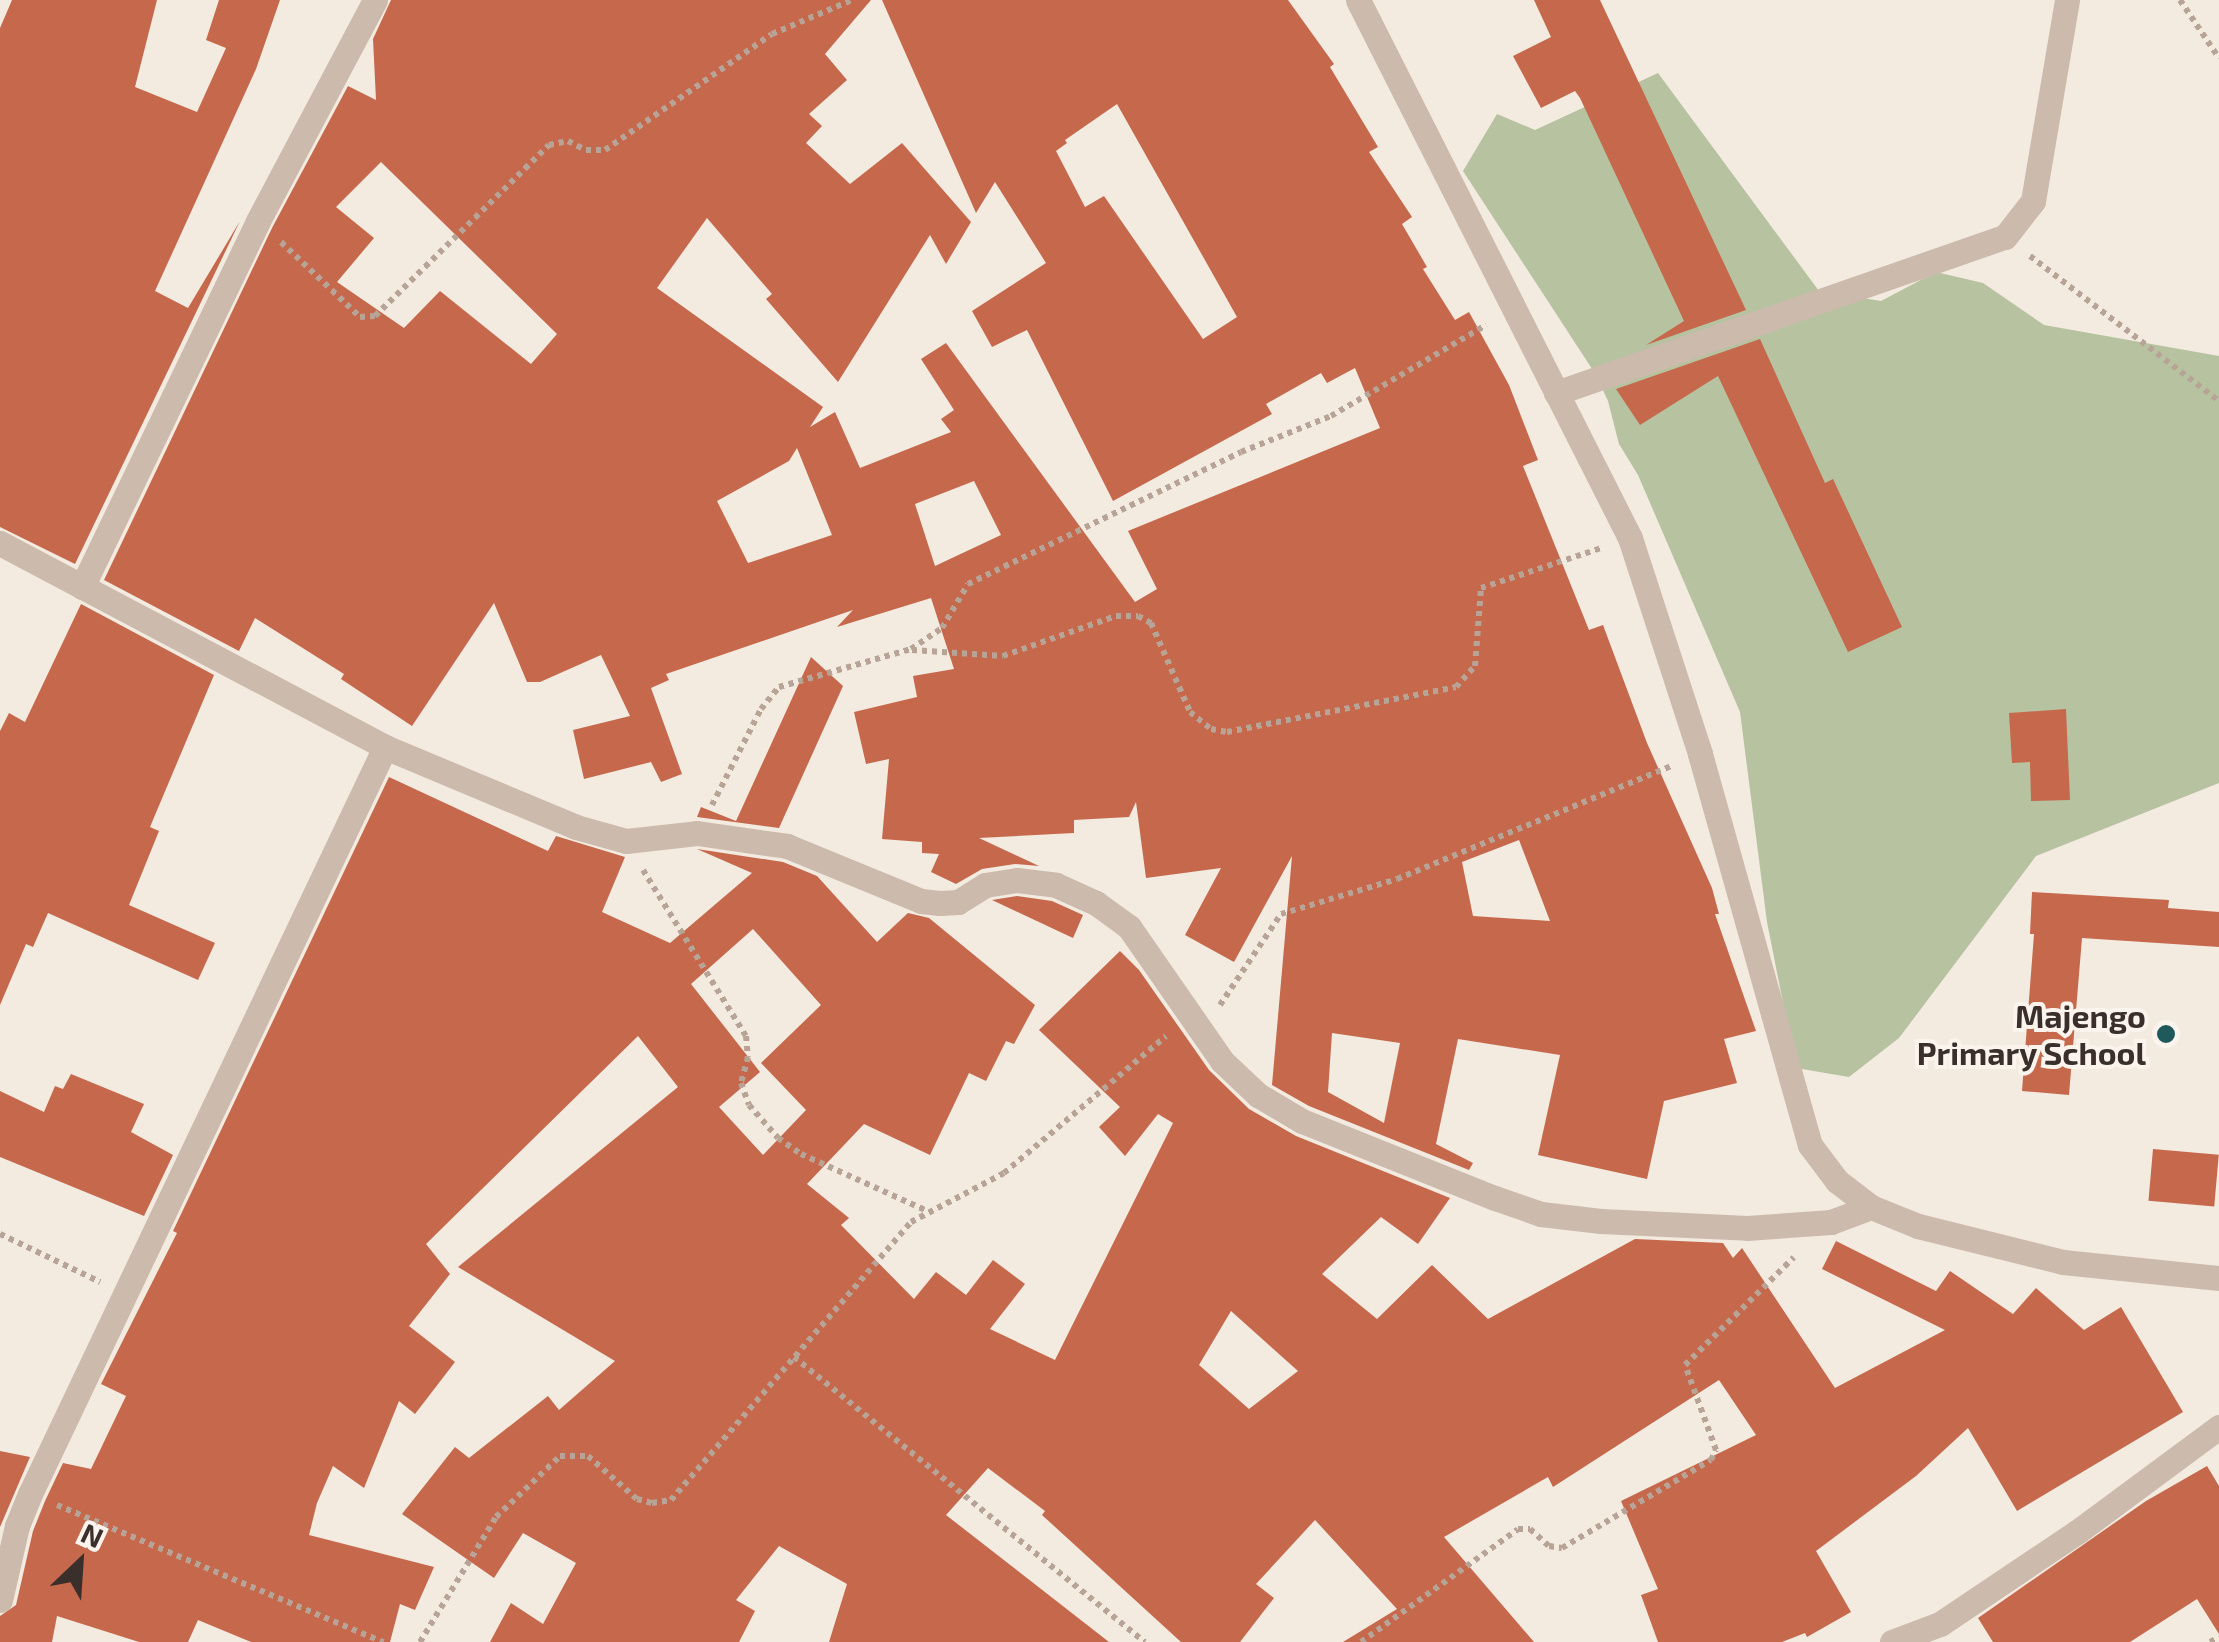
<!DOCTYPE html>
<style>
body{margin:0}
#map{position:relative;width:2219px;height:1642px;overflow:hidden;background:#f3eae0;font-family:"Exo 2",sans-serif}
div>[style]{position:absolute}
[style*='--x']{left:calc(var(--x)*1px);top:calc(var(--y)*1px);width:calc(var(--w)*1px);rotate:calc(var(--a)*1deg)}
.green>*{inset:0;background:#b7c3a0}
.building>*{inset:0;background:#c6684c;transform-origin:0 0}
.path>*{height:6px;margin-top:-3px;transform-origin:0;background:repeating-linear-gradient(90deg,#b8a496 0 5px,transparent 0 10px)}
.minor>*{height:25px;margin:-12.5px;padding:0 12.5px;transform-origin:12.5px;border-radius:12.5px;background:#ccbaac}
.dots>*{width:28px;height:28px;translate:-50% -50%;box-sizing:border-box;border:5px solid #fbf4ed;border-radius:50%}
span{translate:-50% -50%;white-space:nowrap;text-align:center;line-height:1.15;-webkit-text-stroke:8px #fbf4ed;paint-order:stroke}
.poi-label{font-size:32px;color:#3a2f2b;font-weight:700}
.right{translate:-100% -50%;text-align:right}
.north{position:absolute;left:30px;top:1512px;width:100px;height:100px;-webkit-text-stroke:8px #fbf4ed;paint-order:stroke;rotate:25deg;font-size:28px;font-weight:700;line-height:40px;text-align:center;color:#3a2f2b}
.north::after{content:'';display:block;margin:auto;width:35px;height:45px;background:#3a2f2b;clip-path:polygon(50% 0,100% 100%,50% 72%,0 100%)}
</style>
<div id="map">
<div class="green">
<div style="clip-path:polygon(1658px 73px,1819px 291px,1881px 301px,1936px 272px,1983px 283px,2044px 325px,2219px 356px,2219px 783px,2036px 856px,1899px 1038px,1849px 1077px,1796px 1068px,1767px 922px,1740px 712px,1638px 475px,1619px 444px,1608px 401px,1596px 375px,1463px 171px,1497px 114px,1535px 130px)"></div>
</div>
<div class="building">
<div style="clip-path:polygon(12px 0,157px 0,135px 87px,197px 112px,226px 48px,206px 40px,219px 0,280px 0,256px 69px,155px 291px,188px 308px,240px 221px,75px 564px,0 527px,0 28px)"></div>
<div style="clip-path:polygon(evenodd,391px 0,871px 0,825px 54px,847px 80px,809px 114px,822px 126px,806px 143px,850px 184px,902px 143px,971px 222px,946px 264px,930px 235px,838px 382px,766px 299px,772px 294px,707px 218px,657px 288px,823px 407px,810px 427px,835px 412px,860px 468px,951px 432px,941px 419px,954px 410px,921px 359px,946px 343px,1135px 602px,1157px 589px,1128px 531px,1380px 428px,1355px 368px,1327px 383px,1321px 373px,1266px 404px,1272px 414px,1113px 501px,1027px 330px,992px 347px,972px 311px,1046px 263px,995px 182px,976px 213px,882px 0,1288px 0,1334px 64px,1330px 67px,1378px 147px,1369px 152px,1412px 217px,1402px 224px,1427px 267px,1423px 269px,1455px 320px,1469px 312px,1509px 385px,1538px 460px,1523px 466px,1589px 630px,1603px 625px,1647px 743px,1712px 888px,1719px 914px,1715px 914px,1756px 1031px,1724px 1039px,1737px 1083px,1664px 1101px,1647px 1179px,1538px 1155px,1560px 1055px,1458px 1039px,1436px 1144px,1473px 1163px,1469px 1170px,1309px 1106px,1272px 1085px,1292px 856px,1234px 962px,1185px 935px,1221px 868px,1146px 878px,1136px 802px,1129px 817px,1074px 820px,1074px 833px,979px 838px,1039px 866px,1015px 864px,982px 869px,956px 884px,931px 872px,939px 854px,922px 853px,922px 842px,882px 839px,889px 759px,866px 764px,854px 712px,917px 697px,913px 676px,954px 669px,931px 598px,837px 627px,853px 610px,666px 674px,669px 680px,651px 688px,682px 774px,661px 782px,651px 762px,584px 779px,573px 730px,630px 716px,601px 655px,540px 682px,527px 682px,494px 603px,412px 726px,341px 679px,344px 674px,255px 618px,239px 651px,104px 580px,272px 228px,348px 86px,376px 100px,373px 39px,391px 0,1117px 104px,1237px 317px,1203px 339px,1104px 196px,1085px 207px,1056px 151px,1067px 143px,1065px 140px,1117px 104px,391px 0,381px 162px,557px 334px,531px 364px,440px 291px,404px 328px,337px 282px,374px 238px,336px 207px,381px 162px,391px 0,797px 448px,832px 535px,748px 563px,717px 501px,789px 461px,797px 448px,391px 0,974px 481px,1001px 535px,935px 566px,915px 504px,974px 481px,391px 0,1519px 840px,1550px 921px,1473px 916px,1462px 862px,1519px 840px,391px 0,1332px 1033px,1400px 1043px,1384px 1123px,1328px 1092px,1332px 1033px)"></div>
<div style="clip-path:polygon(1534px 0,1600px 0,1746px 310px,1646px 345px,1684px 321px,1580px 98px,1575px 91px,1541px 108px,1513px 56px,1551px 37px)"></div>
<div style="clip-path:polygon(1760px 339px,1825px 483px,1833px 479px,1902px 627px,1848px 652px,1718px 376px,1640px 425px,1616px 389px)"></div>
<div style="clip-path:polygon(81px 604px,214px 675px,150px 827px,159px 831px,129px 905px,215px 943px,198px 980px,48px 913px,33px 947px,26px 944px,0 1005px,0 731px,9px 713px,25px 722px)"></div>
<div style="clip-path:polygon(811px 657px,843px 686px,779px 828px,697px 817px,701px 807px,736px 821px)"></div>
<div style="clip-path:polygon(2066px 709px,2070px 800px,2031px 801px,2030px 762px,2012px 763px,2009px 713px)"></div>
<div style="clip-path:polygon(evenodd,389px 777px,548px 851px,556px 836px,625px 857px,602px 912px,670px 943px,752px 873px,697px 849px,783px 862px,817px 876px,877px 942px,908px 913px,929px 918px,1035px 1005px,1014px 1044px,1006px 1041px,986px 1081px,969px 1073px,930px 1155px,864px 1124px,807px 1184px,849px 1218px,841px 1225px,914px 1299px,936px 1272px,966px 1295px,993px 1260px,1025px 1284px,990px 1329px,1055px 1360px,1173px 1123px,1158px 1114px,1125px 1156px,1099px 1127px,1120px 1107px,1039px 1030px,1120px 951px,1139px 970px,1209px 1070px,1249px 1109px,1296px 1136px,1450px 1198px,1418px 1244px,1381px 1217px,1322px 1274px,1377px 1319px,1432px 1265px,1488px 1319px,1635px 1239px,1723px 1243px,1733px 1258px,1742px 1248px,1835px 1388px,1945px 1330px,1822px 1269px,1836px 1241px,1936px 1291px,1950px 1271px,2013px 1314px,2036px 1288px,2084px 1330px,2121px 1307px,2183px 1412px,2017px 1511px,1968px 1428px,1916px 1476px,1816px 1551px,1851px 1612px,1807px 1637px,1805px 1633px,1782px 1642px,1658px 1642px,1641px 1595px,1658px 1589px,1621px 1501px,1756px 1435px,1719px 1380px,1553px 1487px,1548px 1477px,1444px 1537px,1534px 1642px,1343px 1642px,1397px 1609px,1315px 1520px,1256px 1584px,1274px 1598px,1240px 1642px,1181px 1642px,1042px 1515px,1045px 1511px,988px 1468px,946px 1515px,1109px 1642px,829px 1642px,847px 1584px,779px 1546px,736px 1600px,755px 1611px,739px 1642px,490px 1642px,511px 1603px,543px 1624px,576px 1563px,523px 1533px,494px 1578px,402px 1514px,455px 1447px,469px 1458px,548px 1396px,559px 1410px,615px 1361px,458px 1267px,678px 1087px,638px 1036px,426px 1244px,450px 1274px,409px 1326px,455px 1362px,415px 1414px,399px 1401px,364px 1488px,333px 1466px,317px 1503px,309px 1535px,434px 1567px,415px 1610px,400px 1604px,390px 1642px,251px 1642px,198px 1620px,188px 1642px,139px 1642px,57px 1616px,52px 1642px,0 1642px,0 1616px,16px 1605px,33px 1531px,45px 1501px,63px 1463px,91px 1469px,126px 1396px,101px 1384px,177px 1233px,173px 1231px,389px 777px,753px 929px,821px 1005px,761px 1063px,806px 1110px,763px 1155px,719px 1107px,760px 1072px,691px 984px,753px 929px,389px 777px,1231px 1311px,1298px 1371px,1249px 1409px,1199px 1365px,1231px 1311px)"></div>
<div style="clip-path:polygon(2032px 892px,2169px 900px,2168px 908px,2219px 912px,2219px 947px,2082px 938px,2069px 1095px,2022px 1091px,2034px 934px,2030px 934px)"></div>
<div style="clip-path:polygon(1017px 896px,1052px 901px,1083px 915px,1073px 938px,992px 900px)"></div>
<div style="clip-path:polygon(71px 1074px,144px 1104px,131px 1132px,173px 1155px,144px 1216px,0 1157px,0 1091px,44px 1112px,55px 1086px,63px 1089px)"></div>
<div style="left:2153px;top:1149px;width:66px;height:52px;rotate:5deg"></div>
<div style="clip-path:polygon(0 1451px,30px 1457px,0 1527px)"></div>
<div style="clip-path:polygon(2207px 1466px,2219px 1486px,2219px 1634px,2197px 1599px,2130px 1642px,1993px 1642px,1978px 1618px,2146px 1501px)"></div>
</div>
<div class="path">
<div style="--x:2180;--y:0;--w:70;--a:56.1"></div>
<div style="--x:281;--y:242;--w:109;--a:43.5"></div>
<div style="--x:360;--y:317;--w:15;--a:-4"></div>
<div style="--x:375;--y:316;--w:244;--a:-44.5"></div>
<div style="--x:549;--y:145;--w:19;--a:-12"></div>
<div style="--x:568;--y:141;--w:20;--a:27"></div>
<div style="--x:586;--y:150;--w:19;--a:0"></div>
<div style="--x:605;--y:150;--w:203;--a:-34.8"></div>
<div style="--x:772;--y:34;--w:87;--a:-23"></div>
<div style="--x:2030;--y:256;--w:238;--a:37.5"></div>
<div style="--x:912;--y:650;--w:91;--a:3.8"></div>
<div style="--x:1003;--y:656;--w:120;--a:-19.5"></div>
<div style="--x:1116;--y:616;--w:22;--a:0"></div>
<div style="--x:1138;--y:616;--w:15;--a:28"></div>
<div style="--x:1151;--y:623;--w:97;--a:66.3"></div>
<div style="--x:1190;--y:712;--w:27;--a:39"></div>
<div style="--x:1211;--y:729;--w:16;--a:11"></div>
<div style="--x:1227;--y:732;--w:233;--a:-11.1"></div>
<div style="--x:1456;--y:687;--w:28;--a:-48"></div>
<div style="--x:1475;--y:666;--w:78;--a:-85.6"></div>
<div style="--x:1481;--y:588;--w:126;--a:-18.4"></div>
<div style="--x:712;--y:805;--w:108;--a:-63"></div>
<div style="--x:761;--y:709;--w:28;--a:-51"></div>
<div style="--x:779;--y:687;--w:137;--a:-16.1"></div>
<div style="--x:911;--y:649;--w:37;--a:-34"></div>
<div style="--x:942;--y:628;--w:51;--a:-59.4"></div>
<div style="--x:968;--y:584;--w:303;--a:-25.8"></div>
<div style="--x:1241;--y:452;--w:97;--a:-21.8"></div>
<div style="--x:1331;--y:416;--w:180;--a:-30.4"></div>
<div style="--x:643;--y:870;--w:195;--a:58.2"></div>
<div style="--x:746;--y:1036;--w:21;--a:85"></div>
<div style="--x:748;--y:1057;--w:27;--a:105"></div>
<div style="--x:741;--y:1083;--w:23;--a:70"></div>
<div style="--x:749;--y:1105;--w:44;--a:48.7"></div>
<div style="--x:778;--y:1138;--w:28;--a:35"></div>
<div style="--x:801;--y:1154;--w:138;--a:24.3"></div>
<div style="--x:1220;--y:1005;--w:110;--a:-56.2"></div>
<div style="--x:1281;--y:914;--w:121;--a:-16.8"></div>
<div style="--x:1397;--y:879;--w:296;--a:-22.4"></div>
<div style="--x:0;--y:1234;--w:111;--a:25.6"></div>
<div style="--x:794;--y:1357;--w:452;--a:39.1"></div>
<div style="--x:57;--y:1505;--w:354;--a:22.8"></div>
<div style="--x:420;--y:1642;--w:146;--a:-58.7"></div>
<div style="--x:496;--y:1517;--w:88;--a:-43.6"></div>
<div style="--x:560;--y:1456;--w:28;--a:0"></div>
<div style="--x:588;--y:1456;--w:65;--a:41.3"></div>
<div style="--x:637;--y:1499;--w:16;--a:15"></div>
<div style="--x:652;--y:1503;--w:19;--a:-9"></div>
<div style="--x:671;--y:1500;--w:367;--a:-49.2"></div>
<div style="--x:911;--y:1222;--w:105;--a:-27.8"></div>
<div style="--x:1004;--y:1173;--w:212;--a:-40.2"></div>
<div style="--x:1361;--y:1642;--w:193;--a:-35.7"></div>
<div style="--x:1518;--y:1529;--w:12;--a:0"></div>
<div style="--x:1530;--y:1529;--w:25;--a:42"></div>
<div style="--x:1549;--y:1546;--w:13;--a:9"></div>
<div style="--x:1562;--y:1548;--w:173;--a:-30.6"></div>
<div style="--x:1711;--y:1460;--w:11;--a:-63"></div>
<div style="--x:1716;--y:1450;--w:90;--a:-110"></div>
<div style="--x:1685;--y:1365;--w:153;--a:-44.7"></div>
<div style="--x:2210;--y:1642;--w:10;--a:-29"></div>
</div>
<div class="minor">
<div style="--x:1358;--y:0;--w:603;--a:63.18"></div>
<div style="--x:1630;--y:538;--w:227;--a:72"></div>
<div style="--x:1700;--y:754;--w:406;--a:74.3"></div>
<div style="--x:1810;--y:1145;--w:45;--a:53.1"></div>
<div style="--x:1837;--y:1181;--w:43;--a:37.4"></div>
<div style="--x:1871;--y:1207;--w:51;--a:22"></div>
<div style="--x:1918;--y:1226;--w:149;--a:13.9"></div>
<div style="--x:2063;--y:1262;--w:157;--a:5.9"></div>
<div style="--x:1556;--y:393;--w:475;--a:-19.2"></div>
<div style="--x:2005;--y:237;--w:46;--a:-52.1"></div>
<div style="--x:2033;--y:201;--w:204;--a:-80.4"></div>
<div style="--x:0;--y:543;--w:436;--a:27.9"></div>
<div style="--x:385;--y:747;--w:207;--a:22.7"></div>
<div style="--x:576;--y:827;--w:52;--a:15.6"></div>
<div style="--x:626;--y:841;--w:71;--a:-6.4"></div>
<div style="--x:697;--y:833;--w:91;--a:8.2"></div>
<div style="--x:787;--y:846;--w:145;--a:22.3"></div>
<div style="--x:921;--y:901;--w:19;--a:6"></div>
<div style="--x:940;--y:903;--w:18;--a:-3"></div>
<div style="--x:958;--y:902;--w:32;--a:-32"></div>
<div style="--x:985;--y:885;--w:32;--a:-9"></div>
<div style="--x:1017;--y:880;--w:39;--a:7"></div>
<div style="--x:1056;--y:885;--w:44;--a:24.2"></div>
<div style="--x:1096;--y:903;--w:41;--a:36"></div>
<div style="--x:1129;--y:927;--w:163;--a:55.2"></div>
<div style="--x:1222;--y:1061;--w:50;--a:43.4"></div>
<div style="--x:1258;--y:1095;--w:51;--a:30.6"></div>
<div style="--x:1302;--y:1121;--w:208;--a:21.8"></div>
<div style="--x:1495;--y:1198;--w:49;--a:19.2"></div>
<div style="--x:1541;--y:1214;--w:60;--a:6.7"></div>
<div style="--x:1601;--y:1221;--w:146;--a:2.7"></div>
<div style="--x:1747;--y:1228;--w:84;--a:-4.1"></div>
<div style="--x:1831;--y:1222;--w:43;--a:-20.6"></div>
<div style="--x:82;--y:587;--w:406;--a:-64.3"></div>
<div style="--x:258;--y:221;--w:250;--a:-62.1"></div>
<div style="--x:0;--y:1600;--w:76;--a:-77.1"></div>
<div style="--x:17;--y:1526;--w:35;--a:-68"></div>
<div style="--x:30;--y:1494;--w:827;--a:-64.58"></div>
<div style="--x:1892;--y:1642;--w:51;--a:-20.6"></div>
<div style="--x:1940;--y:1624;--w:165;--a:-33.9"></div>
<div style="--x:2077;--y:1532;--w:177;--a:-36.5"></div>
</div>
<div class="dots">
<div style="left:2166px;top:1034px;background:#20595c"></div>
</div>
<div class="poi-label">
<span class="right" style="left:2146px;top:1034px">Majengo<br>Primary School</span>
</div>
<div class="north">N</div>
</div>
